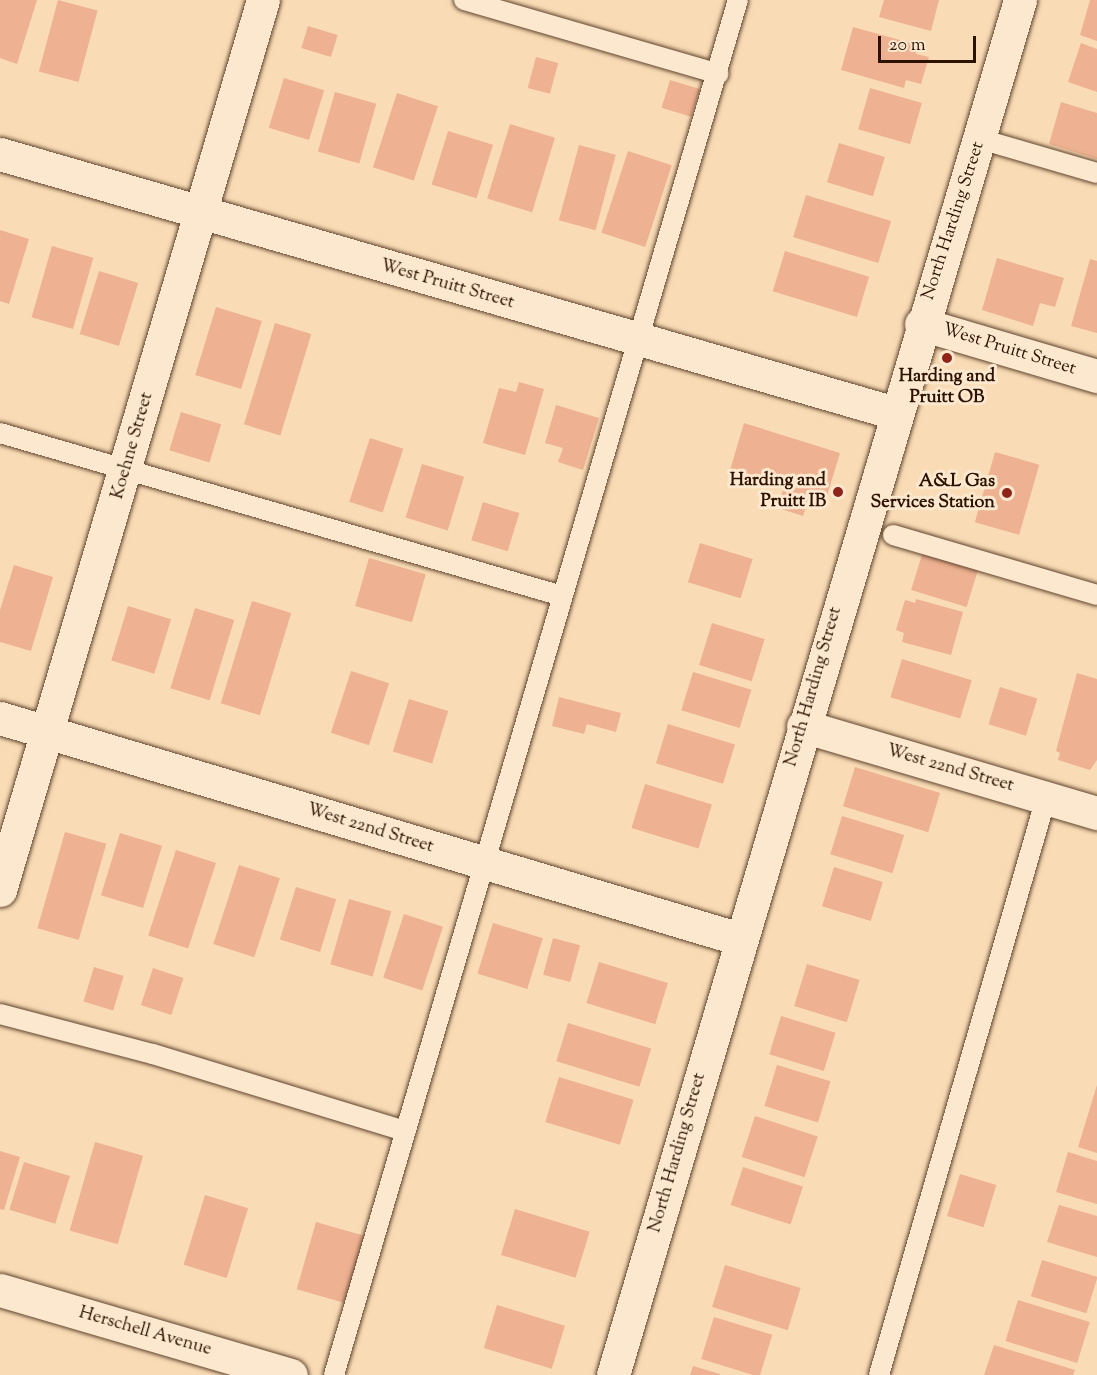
<!DOCTYPE html>
<style>
body{margin:0}
#map{position:relative;width:1097px;height:1375px;overflow:hidden;background:#f9dcb5;font-family:"Sorts Mill Goudy",serif}
div>[style]{position:absolute}
[style*='--x']{left:calc(var(--x)*1px);top:calc(var(--y)*1px);width:calc(var(--w)*1px);rotate:calc(var(--a)*1deg)}
.building>*{inset:0;background:#eeb191;transform-origin:0 0}
.roads{filter:drop-shadow(0 0 2px #60442e) drop-shadow(0 0 2px #60442e)}
.service>*{height:20px;margin:-10px;padding:0 10px;transform-origin:10px;border-radius:10px;background:#fbe8cf}
.minor>*{height:33px;margin:-16.5px;padding:0 16.5px;transform-origin:16.5px;border-radius:16.5px;background:#fbe8cf}
.tertiary>*{height:33px;margin:-16.5px;padding:0 16.5px;transform-origin:16.5px;border-radius:16.5px;background:#fbe8cf}
.dots>*{width:16px;height:16px;translate:-50% -50%;box-sizing:border-box;border:3px solid #fbe8cf;border-radius:50%}
span{translate:-50% -50%;white-space:nowrap;text-align:center;line-height:1.15;-webkit-text-stroke:6px #fbe8cf;paint-order:stroke}
.street-label{font-size:18px;color:#2d1101}
.poi-label{font-size:18px;color:#2d1101;font-weight:700}
.right{translate:-100% -50%;text-align:right}
.scale{position:absolute;left:878px;top:36px;width:98px;height:27px;box-sizing:border-box;border:3px solid #2d1101;border-top:0;padding-left:8px;font-size:18px;line-height:21px;white-space:nowrap;color:#2d1101;-webkit-text-stroke:4px #fbe8cf;paint-order:stroke}
</style>
<div id="map">
<div class="building">
<div style="clip-path:polygon(0 0,37px 0,17px 64px,0 58px)"></div>
<div style="left:58px;top:0;width:41px;height:74px;rotate:15deg"></div>
<div style="clip-path:polygon(884px 0,939px 0,931px 31px,879px 17px)"></div>
<div style="clip-path:polygon(1090px 0,1097px 0,1097px 41px,1080px 35px)"></div>
<div style="left:308px;top:26px;width:31px;height:23px;rotate:17deg"></div>
<div style="clip-path:polygon(853px 27px,918px 45px,916px 54px,929px 57px,921px 84px,906px 80px,904px 88px,841px 70px)"></div>
<div style="clip-path:polygon(1081px 43px,1097px 49px,1097px 92px,1068px 82px)"></div>
<div style="left:536px;top:57px;width:23px;height:32px;rotate:15deg"></div>
<div style="left:284px;top:78px;width:42px;height:52px;rotate:17deg"></div>
<div style="left:670px;top:80px;width:31px;height:29px;rotate:17deg"></div>
<div style="left:870px;top:88px;width:54px;height:43px;rotate:16deg"></div>
<div style="left:335px;top:92px;width:43px;height:62px;rotate:16deg"></div>
<div style="left:397px;top:93px;width:43px;height:78px;rotate:18deg"></div>
<div style="clip-path:polygon(1061px 102px,1097px 113px,1097px 159px,1049px 144px)"></div>
<div style="left:510px;top:124px;width:47px;height:78px;rotate:17deg"></div>
<div style="left:448px;top:131px;width:47px;height:56px;rotate:17deg"></div>
<div style="left:839px;top:143px;width:48px;height:41px;rotate:17deg"></div>
<div style="left:579px;top:145px;width:38px;height:78px;rotate:15deg"></div>
<div style="left:628px;top:151px;width:46px;height:86px;rotate:18deg"></div>
<div style="left:806px;top:195px;width:89px;height:44px;rotate:17deg"></div>
<div style="clip-path:polygon(0 230px,29px 239px,9px 304px,0 301px)"></div>
<div style="left:52px;top:246px;width:43px;height:74px;rotate:16deg"></div>
<div style="left:785px;top:251px;width:88px;height:42px;rotate:17deg"></div>
<div style="clip-path:polygon(997px 258px,1064px 278px,1055px 307px,1040px 303px,1033px 326px,982px 310px)"></div>
<div style="clip-path:polygon(1090px 259px,1097px 261px,1097px 333px,1071px 326px)"></div>
<div style="left:99px;top:271px;width:41px;height:66px;rotate:17deg"></div>
<div style="left:216px;top:307px;width:48px;height:71px;rotate:17deg"></div>
<div style="left:275px;top:323px;width:38px;height:106px;rotate:17deg"></div>
<div style="clip-path:polygon(519px 382px,544px 389px,525px 455px,483px 443px,499px 388px,516px 392px)"></div>
<div style="clip-path:polygon(556px 405px,599px 418px,583px 470px,558px 462px,563px 448px,545px 443px)"></div>
<div style="left:181px;top:412px;width:42px;height:40px;rotate:17deg"></div>
<div style="clip-path:polygon(744px 423px,840px 453px,826px 499px,810px 494px,803px 516px,778px 508px,784px 486px,730px 470px)"></div>
<div style="left:370px;top:438px;width:35px;height:67px;rotate:18deg"></div>
<div style="left:995px;top:452px;width:46px;height:73px;rotate:16deg"></div>
<div style="left:422px;top:464px;width:44px;height:56px;rotate:17deg"></div>
<div style="left:483px;top:502px;width:38px;height:40px;rotate:17deg"></div>
<div style="left:700px;top:543px;width:55px;height:41px;rotate:17deg"></div>
<div style="left:924px;top:548px;width:58px;height:44px;rotate:17deg"></div>
<div style="left:369px;top:558px;width:59px;height:50px;rotate:16deg"></div>
<div style="clip-path:polygon(14px 565px,53px 577px,31px 651px,0 642px,0 610px)"></div>
<div style="clip-path:polygon(916px 599px,963px 612px,951px 655px,902px 642px,904px 633px,896px 630px,905px 600px,915px 603px)"></div>
<div style="left:252px;top:601px;width:41px;height:107px;rotate:17deg"></div>
<div style="left:128px;top:606px;width:45px;height:57px;rotate:17deg"></div>
<div style="left:195px;top:608px;width:41px;height:84px;rotate:17deg"></div>
<div style="left:712px;top:623px;width:55px;height:44px;rotate:17deg"></div>
<div style="left:902px;top:659px;width:73px;height:40px;rotate:17deg"></div>
<div style="left:351px;top:671px;width:40px;height:65px;rotate:18deg"></div>
<div style="left:693px;top:672px;width:61px;height:40px;rotate:17deg"></div>
<div style="clip-path:polygon(1077px 673px,1097px 679px,1097px 760px,1090px 770px,1058px 760px,1060px 753px,1056px 751px)"></div>
<div style="left:1000px;top:687px;width:39px;height:39px;rotate:17deg"></div>
<div style="clip-path:polygon(559px 697px,621px 713px,616px 732px,587px 724px,584px 734px,552px 726px)"></div>
<div style="left:409px;top:699px;width:41px;height:55px;rotate:17deg"></div>
<div style="left:668px;top:724px;width:70px;height:41px;rotate:17deg"></div>
<div style="left:855px;top:767px;width:89px;height:41px;rotate:17deg"></div>
<div style="left:645px;top:784px;width:70px;height:46px;rotate:17deg"></div>
<div style="left:842px;top:816px;width:65px;height:40px;rotate:17deg"></div>
<div style="left:65px;top:832px;width:43px;height:100px;rotate:16deg"></div>
<div style="left:120px;top:833px;width:44px;height:65px;rotate:17deg"></div>
<div style="left:176px;top:850px;width:42px;height:90px;rotate:18deg"></div>
<div style="left:239px;top:865px;width:43px;height:83px;rotate:18deg"></div>
<div style="left:834px;top:867px;width:51px;height:41px;rotate:17deg"></div>
<div style="left:296px;top:887px;width:42px;height:55px;rotate:17deg"></div>
<div style="left:349px;top:899px;width:44px;height:68px;rotate:16deg"></div>
<div style="left:404px;top:914px;width:41px;height:67px;rotate:18deg"></div>
<div style="left:493px;top:923px;width:52px;height:53px;rotate:17deg"></div>
<div style="left:553px;top:938px;width:28px;height:38px;rotate:15deg"></div>
<div style="left:599px;top:962px;width:72px;height:43px;rotate:17deg"></div>
<div style="left:807px;top:964px;width:55px;height:44px;rotate:17deg"></div>
<div style="left:94px;top:967px;width:31px;height:36px;rotate:17deg"></div>
<div style="left:153px;top:968px;width:32px;height:39px;rotate:18deg"></div>
<div style="left:781px;top:1016px;width:57px;height:40px;rotate:17deg"></div>
<div style="left:568px;top:1023px;width:87px;height:40px;rotate:17deg"></div>
<div style="left:777px;top:1065px;width:56px;height:43px;rotate:17deg"></div>
<div style="left:559px;top:1077px;width:78px;height:47px;rotate:17deg"></div>
<div style="clip-path:polygon(1097px 1085px,1097px 1153px,1078px 1147px)"></div>
<div style="left:755px;top:1116px;width:66px;height:43px;rotate:18deg"></div>
<div style="left:95px;top:1142px;width:50px;height:92px;rotate:16deg"></div>
<div style="clip-path:polygon(0 1151px,20px 1157px,4px 1210px,0 1209px)"></div>
<div style="clip-path:polygon(1068px 1152px,1097px 1161px,1097px 1204px,1056px 1192px)"></div>
<div style="left:24px;top:1162px;width:48px;height:50px;rotate:17deg"></div>
<div style="left:743px;top:1167px;width:63px;height:40px;rotate:18deg"></div>
<div style="left:960px;top:1174px;width:38px;height:44px;rotate:17deg"></div>
<div style="left:205px;top:1195px;width:45px;height:73px;rotate:17deg"></div>
<div style="clip-path:polygon(1059px 1205px,1097px 1216px,1097px 1257px,1047px 1242px)"></div>
<div style="left:515px;top:1209px;width:78px;height:48px;rotate:17deg"></div>
<div style="left:316px;top:1222px;width:50px;height:70px;rotate:16deg"></div>
<div style="left:1042px;top:1260px;width:58px;height:38px;rotate:17deg"></div>
<div style="left:725px;top:1265px;width:79px;height:44px;rotate:17deg"></div>
<div style="left:1018px;top:1300px;width:75px;height:43px;rotate:17deg"></div>
<div style="left:497px;top:1305px;width:71px;height:45px;rotate:17deg"></div>
<div style="left:714px;top:1317px;width:61px;height:44px;rotate:17deg"></div>
<div style="clip-path:polygon(994px 1345px,1075px 1370px,1073px 1375px,984px 1375px)"></div>
<div style="clip-path:polygon(693px 1366px,720px 1374px,720px 1375px,690px 1375px)"></div>
</div>
<div class="roads">
<div class="service">
<div style="--x:464;--y:0;--w:265;--a:16.2"></div>
<div style="--x:980;--y:139;--w:122;--a:16.2"></div>
<div style="--x:0;--y:433;--w:585;--a:16.17"></div>
<div style="--x:893;--y:535;--w:213;--a:16.4"></div>
<div style="--x:0;--y:1014;--w:158;--a:14.7"></div>
<div style="--x:153;--y:1054;--w:264;--a:17"></div>
<div style="--x:334;--y:1375;--w:1433;--a:-73.63"></div>
<div style="--x:879;--y:1375;--w:601;--a:-73.86"></div>
</div>
<div class="minor">
<div style="--x:0;--y:154;--w:932;--a:16.14"></div>
<div style="--x:921;--y:324;--w:184;--a:16.5"></div>
<div style="--x:0;--y:718;--w:772;--a:16.63"></div>
<div style="--x:803;--y:726;--w:307;--a:16.5"></div>
<div style="--x:0;--y:890;--w:928;--a:-73.54"></div>
<div style="--x:0;--y:1290;--w:303;--a:16.3"></div>
</div>
<div class="tertiary">
<div style="--x:613;--y:1375;--w:1434;--a:-73.51"></div>
</div>
</div>
<div class="dots">
<div style="left:947px;top:358px;background:#8f2418"></div>
<div style="left:838px;top:492px;background:#8f2418"></div>
<div style="left:1007px;top:493px;background:#8f2418"></div>
</div>
<div class="street-label">
<span style="left:954px;top:221px;rotate:-72deg">North Harding Street</span>
<span style="left:447px;top:285px;rotate:16deg">West Pruitt Street</span>
<span style="left:1009px;top:350px;rotate:17deg">West Pruitt Street</span>
<span style="left:133px;top:446px;rotate:-74deg">Koehne Street</span>
<span style="left:814px;top:687px;rotate:-74deg">North Harding Street</span>
<span style="left:950px;top:769px;rotate:16deg">West 22nd Street</span>
<span style="left:370px;top:829px;rotate:17deg">West 22nd Street</span>
<span style="left:678px;top:1153px;rotate:-74deg">North Harding Street</span>
<span style="left:145px;top:1332px;rotate:16deg">Herschell Avenue</span>
</div>
<div class="poi-label">
<span style="left:947px;top:388px">Harding and<br>Pruitt OB</span>
<span class="right" style="left:826px;top:492px">Harding and<br>Pruitt IB</span>
<span class="right" style="left:995px;top:493px">A&amp;L Gas<br>Services Station</span>
</div>
<div class="scale">20 m</div>
</div>
